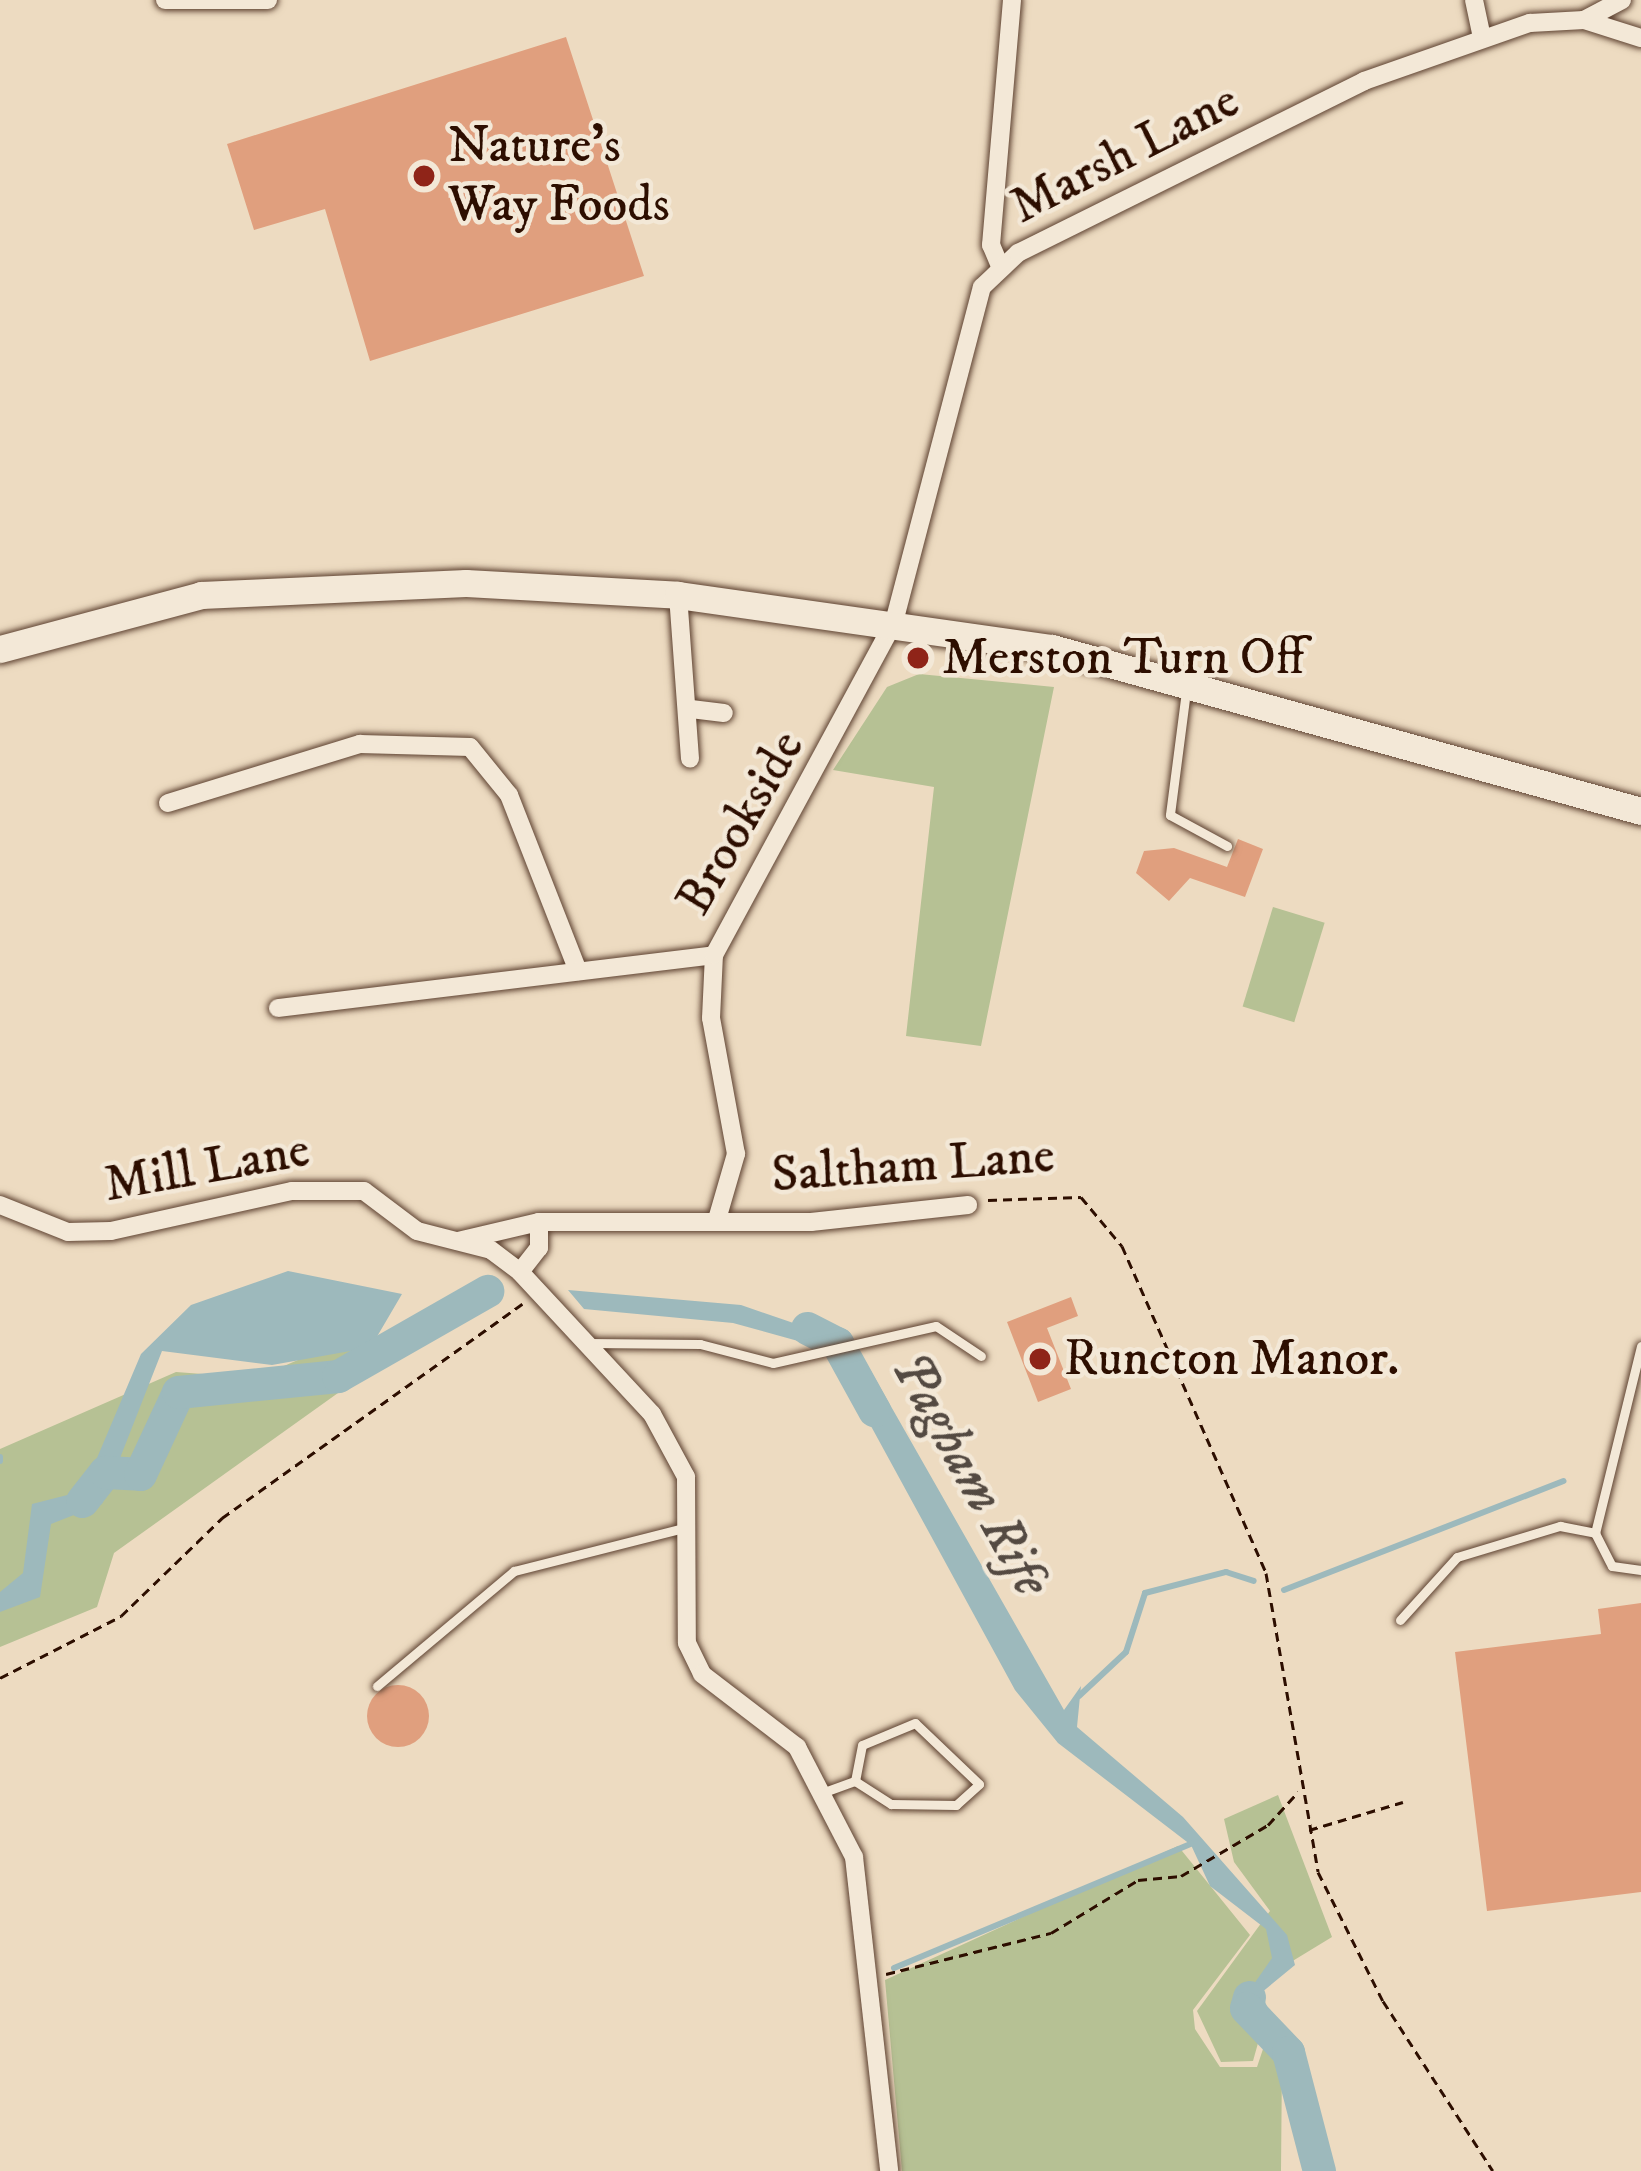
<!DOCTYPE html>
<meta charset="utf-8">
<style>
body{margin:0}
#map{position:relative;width:1641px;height:2171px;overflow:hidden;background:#eddbc1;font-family:"IM FELL DW Pica",serif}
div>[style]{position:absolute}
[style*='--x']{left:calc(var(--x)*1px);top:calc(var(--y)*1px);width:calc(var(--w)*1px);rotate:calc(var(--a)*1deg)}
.green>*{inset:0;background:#b6c194;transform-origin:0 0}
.water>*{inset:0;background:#9db9bc}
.stream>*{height:6px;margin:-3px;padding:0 3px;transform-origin:3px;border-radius:3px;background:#9db9bc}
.river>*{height:33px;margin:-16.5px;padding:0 16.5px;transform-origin:16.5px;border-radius:16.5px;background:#9db9bc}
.building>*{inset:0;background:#e09f7e}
.round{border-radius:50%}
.path>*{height:3px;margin-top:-1.5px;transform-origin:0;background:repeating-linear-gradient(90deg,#2d0e00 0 9px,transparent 0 15px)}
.roads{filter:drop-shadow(0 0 3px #5d4130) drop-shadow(0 0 3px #5d4130)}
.lane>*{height:9px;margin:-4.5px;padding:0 4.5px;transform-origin:4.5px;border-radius:4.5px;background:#f3e8d7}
.street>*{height:18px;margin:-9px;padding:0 9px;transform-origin:9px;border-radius:9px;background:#f3e8d7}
.secondary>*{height:27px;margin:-13.5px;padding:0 13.5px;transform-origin:13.5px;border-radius:13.5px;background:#f3e8d7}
.dots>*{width:33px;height:33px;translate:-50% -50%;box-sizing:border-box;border:6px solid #f3e8d7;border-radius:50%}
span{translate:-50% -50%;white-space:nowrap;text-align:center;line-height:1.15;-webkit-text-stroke:9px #f3e8d7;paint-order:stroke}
.poi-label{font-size:51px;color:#2d0e00}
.left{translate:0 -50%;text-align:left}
.street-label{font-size:51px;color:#2d0e00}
.water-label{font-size:54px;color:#544a42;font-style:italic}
</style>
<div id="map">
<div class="green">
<div style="clip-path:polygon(919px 674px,1054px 687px,981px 1046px,906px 1036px,934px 787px,833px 770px,887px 687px)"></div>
<div style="left:1273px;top:907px;width:54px;height:104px;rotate:17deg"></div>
<div style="clip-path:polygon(356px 1335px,380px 1363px,114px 1553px,97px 1607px,0 1647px,0 1449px,176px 1372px,256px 1378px)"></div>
<div style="clip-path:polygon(1278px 1795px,1332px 1937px,1245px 1990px,1240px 2004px,1260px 2036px,1253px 2061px,1221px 2062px,1197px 2011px,1270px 1911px,1234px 1862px,1224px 1819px)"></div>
<div style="clip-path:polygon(1178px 1846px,1250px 1935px,1193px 2010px,1195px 2029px,1220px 2067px,1257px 2067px,1265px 2043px,1282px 2060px,1281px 2171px,902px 2171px,885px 1980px)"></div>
</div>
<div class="water">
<div style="clip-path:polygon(288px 1271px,402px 1294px,375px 1340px,356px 1350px,272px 1365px,162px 1351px,102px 1504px,51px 1524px,40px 1597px,0 1612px,0 1592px,23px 1573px,32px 1504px,83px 1491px,141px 1354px,191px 1305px)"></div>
<div style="clip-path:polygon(568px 1290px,741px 1305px,846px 1341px,816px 1346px,733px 1323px,584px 1309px)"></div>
<div style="clip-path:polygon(868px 1366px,1064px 1710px,1081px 1686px,1077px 1727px,1183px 1817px,1287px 1935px,1295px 1965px,1261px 1993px,1276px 2026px,1260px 2036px,1240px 2004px,1272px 1958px,1266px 1929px,1210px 1886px,1191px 1845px,1058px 1743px,1015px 1690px,842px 1373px)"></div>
</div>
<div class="stream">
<div style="--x:0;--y:1457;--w:4;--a:90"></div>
<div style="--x:1284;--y:1590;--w:300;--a:-21.3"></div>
<div style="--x:1079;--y:1696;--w:64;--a:-43.1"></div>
<div style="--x:1126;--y:1652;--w:62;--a:-72.1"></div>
<div style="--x:1145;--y:1593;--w:84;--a:-14.5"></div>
<div style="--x:1226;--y:1572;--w:29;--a:18"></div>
<div style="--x:894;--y:1968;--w:322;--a:-22.7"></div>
</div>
<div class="river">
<div style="--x:807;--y:1328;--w:34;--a:27"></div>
<div style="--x:837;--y:1343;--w:77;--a:61.1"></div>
<div style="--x:82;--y:1501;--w:37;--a:-52"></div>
<div style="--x:105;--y:1472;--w:35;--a:3"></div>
<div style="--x:140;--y:1474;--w:90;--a:-65.1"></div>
<div style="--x:178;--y:1392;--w:161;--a:-5.7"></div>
<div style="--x:338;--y:1376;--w:172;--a:-29.7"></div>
<div style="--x:1249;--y:1997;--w:11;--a:105"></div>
<div style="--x:1246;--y:2008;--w:61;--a:46.3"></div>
<div style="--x:1288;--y:2052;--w:123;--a:75.4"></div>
</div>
<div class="building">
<div style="clip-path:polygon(566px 37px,644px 276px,370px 361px,325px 209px,254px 230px,227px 144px)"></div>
<div style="clip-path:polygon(1238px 839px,1263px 849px,1245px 897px,1190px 878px,1169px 901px,1136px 873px,1144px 851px,1174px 848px,1227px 867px)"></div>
<div style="clip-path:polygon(1071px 1297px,1078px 1316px,1047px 1328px,1071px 1389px,1038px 1402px,1007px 1322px)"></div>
<div style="clip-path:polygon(1641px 1603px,1641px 1892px,1487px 1911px,1455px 1652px,1601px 1634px,1598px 1609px)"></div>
<div class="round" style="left:367px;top:1685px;width:62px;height:62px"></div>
</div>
<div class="path">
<div style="--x:988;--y:1200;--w:93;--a:-1.8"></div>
<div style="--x:1081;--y:1197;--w:64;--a:50.1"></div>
<div style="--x:1122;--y:1246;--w:357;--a:66.2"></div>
<div style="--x:1266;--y:1573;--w:303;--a:80.1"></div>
<div style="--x:1318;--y:1872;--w:144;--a:63.3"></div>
<div style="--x:1383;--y:2001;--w:202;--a:57.1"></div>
<div style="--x:0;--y:1678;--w:136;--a:-27.1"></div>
<div style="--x:121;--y:1616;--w:141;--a:-44.1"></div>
<div style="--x:222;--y:1518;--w:369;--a:-35.5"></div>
<div style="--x:1309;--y:1830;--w:98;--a:-16.6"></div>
<div style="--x:886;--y:1974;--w:170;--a:-14"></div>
<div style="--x:1051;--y:1933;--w:102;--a:-31.3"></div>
<div style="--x:1138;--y:1880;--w:43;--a:-5.3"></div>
<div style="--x:1181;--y:1876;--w:101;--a:-30.4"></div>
<div style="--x:1268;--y:1825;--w:45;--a:-47.7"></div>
</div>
<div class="roads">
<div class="lane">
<div style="--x:1186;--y:691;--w:125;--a:97.4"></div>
<div style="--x:1170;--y:815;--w:65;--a:28.5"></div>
<div style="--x:588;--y:1343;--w:112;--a:0.5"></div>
<div style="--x:700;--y:1344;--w:75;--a:14.6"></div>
<div style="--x:773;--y:1363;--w:167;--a:-12.8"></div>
<div style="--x:936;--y:1326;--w:54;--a:33.7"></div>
<div style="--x:1641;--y:1346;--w:193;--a:103.8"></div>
<div style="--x:1595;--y:1533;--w:37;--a:63"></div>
<div style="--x:1612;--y:1566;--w:29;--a:8"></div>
<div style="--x:1400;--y:1620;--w:85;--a:-47.9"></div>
<div style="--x:1457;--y:1557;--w:108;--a:-16.8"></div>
<div style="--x:1560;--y:1526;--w:36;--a:11"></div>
<div style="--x:377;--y:1686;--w:179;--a:-40"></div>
<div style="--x:514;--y:1571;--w:179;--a:-14.2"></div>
<div style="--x:827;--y:1791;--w:30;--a:-20"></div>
<div style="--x:855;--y:1781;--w:43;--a:32.6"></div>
<div style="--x:891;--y:1804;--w:65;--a:0.9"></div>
<div style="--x:956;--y:1805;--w:31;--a:-42"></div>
<div style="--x:979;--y:1784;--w:88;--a:-136.4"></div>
<div style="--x:915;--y:1723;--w:57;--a:157.5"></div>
<div style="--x:862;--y:1745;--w:37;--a:101"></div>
</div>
<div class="street">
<div style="--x:165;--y:0;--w:103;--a:0"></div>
<div style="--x:1474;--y:0;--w:38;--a:78"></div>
<div style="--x:1584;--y:20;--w:43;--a:-27.8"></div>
<div style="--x:1000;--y:266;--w:23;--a:-113"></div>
<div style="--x:991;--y:245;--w:246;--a:-85.1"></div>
<div style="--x:678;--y:595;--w:164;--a:85.8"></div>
<div style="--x:691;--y:709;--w:33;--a:7"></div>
<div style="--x:168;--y:803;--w:201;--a:-17.1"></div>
<div style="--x:360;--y:744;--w:110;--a:1.6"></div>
<div style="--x:470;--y:747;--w:62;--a:50.9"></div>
<div style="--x:509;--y:795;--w:189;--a:68.6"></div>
<div style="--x:278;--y:1008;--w:439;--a:-6.9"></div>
<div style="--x:0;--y:1205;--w:73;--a:21.7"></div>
<div style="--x:68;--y:1232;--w:43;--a:-1.3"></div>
<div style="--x:111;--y:1231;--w:185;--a:-12.5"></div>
<div style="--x:292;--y:1191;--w:72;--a:0"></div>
<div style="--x:364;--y:1191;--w:66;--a:37"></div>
<div style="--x:417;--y:1231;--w:76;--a:14.4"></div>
<div style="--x:491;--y:1250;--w:36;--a:37"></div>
<div style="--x:520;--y:1272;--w:194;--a:47.1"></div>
<div style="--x:652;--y:1414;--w:72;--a:61.6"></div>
<div style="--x:686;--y:1477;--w:166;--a:89.7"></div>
<div style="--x:687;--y:1643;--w:34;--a:64"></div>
<div style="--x:702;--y:1674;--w:120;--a:37.5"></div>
<div style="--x:797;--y:1747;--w:124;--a:62.6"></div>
<div style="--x:854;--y:1857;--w:316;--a:83.6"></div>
<div style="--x:718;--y:1216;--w:65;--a:-73.8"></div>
<div style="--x:736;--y:1154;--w:138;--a:-100.4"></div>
<div style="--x:711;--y:1018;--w:63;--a:-87.3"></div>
<div style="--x:714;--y:955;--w:379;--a:-61.6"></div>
<div style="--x:894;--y:622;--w:346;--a:-75.3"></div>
<div style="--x:982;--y:287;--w:50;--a:-43.4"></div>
<div style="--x:1018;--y:253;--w:386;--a:-26.4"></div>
<div style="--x:1364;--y:81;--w:176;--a:-19.3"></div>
<div style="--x:1530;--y:23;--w:54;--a:-3.2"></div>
<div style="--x:1584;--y:20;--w:60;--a:17.5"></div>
<div style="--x:458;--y:1241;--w:83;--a:-13.2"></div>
<div style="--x:539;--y:1222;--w:272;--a:0"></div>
<div style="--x:811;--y:1222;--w:158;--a:-6.2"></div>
<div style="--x:520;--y:1272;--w:31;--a:-52"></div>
<div style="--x:539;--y:1248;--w:26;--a:-90"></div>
</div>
<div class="secondary">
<div style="--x:0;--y:649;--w:208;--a:-15"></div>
<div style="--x:201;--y:595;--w:265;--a:-2.6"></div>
<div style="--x:466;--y:583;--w:212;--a:3.2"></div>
<div style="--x:678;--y:595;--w:378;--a:8.1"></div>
<div style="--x:1052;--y:648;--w:611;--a:15.47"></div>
</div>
</div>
<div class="dots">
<div style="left:424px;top:176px;background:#8f2418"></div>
<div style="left:918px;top:658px;background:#8f2418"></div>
<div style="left:1040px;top:1359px;background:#8f2418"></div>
</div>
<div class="poi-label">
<span class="left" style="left:448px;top:176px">Nature’s<br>Way Foods</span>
<span class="left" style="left:942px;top:658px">Merston Turn Off</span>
<span class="left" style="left:1064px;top:1359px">Runcton Manor.</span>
</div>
<div class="street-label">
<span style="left:1125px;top:154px;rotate:-27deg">Marsh Lane</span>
<span style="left:741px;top:823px;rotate:-60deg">Brookside</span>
<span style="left:913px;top:1166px;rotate:-4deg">Saltham Lane</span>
<span style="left:207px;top:1168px;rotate:-10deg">Mill Lane</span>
</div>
<div class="water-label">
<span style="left:969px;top:1475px;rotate:61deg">Pagham Rife</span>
</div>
</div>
